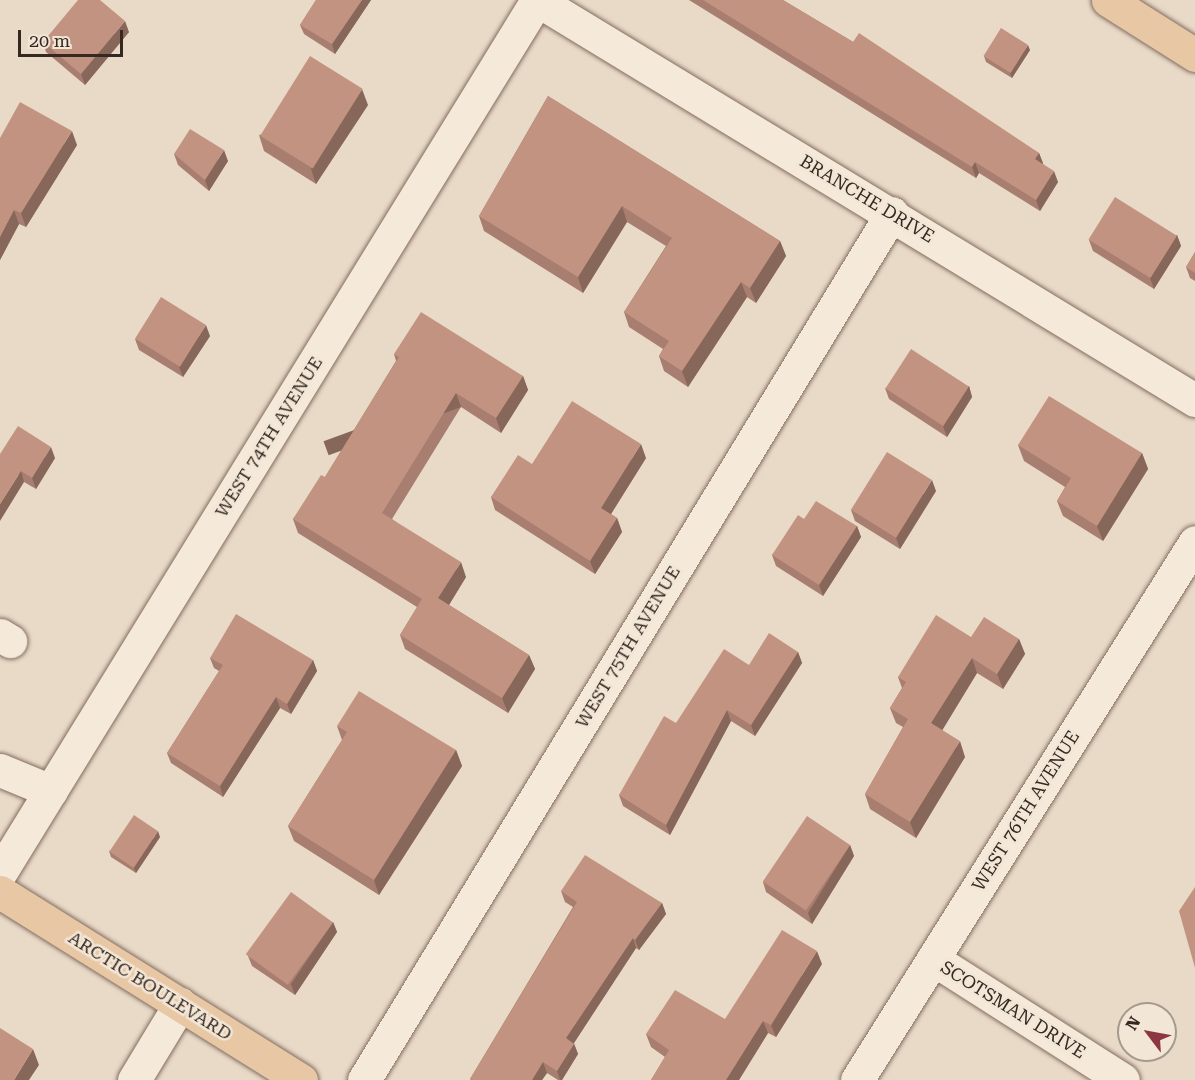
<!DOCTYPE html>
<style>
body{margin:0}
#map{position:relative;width:1195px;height:1080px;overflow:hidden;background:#e9dac8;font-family:"Roboto Serif",serif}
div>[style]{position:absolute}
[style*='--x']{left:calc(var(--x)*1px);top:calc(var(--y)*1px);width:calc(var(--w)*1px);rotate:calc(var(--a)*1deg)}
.roads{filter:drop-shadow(0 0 2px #836d5f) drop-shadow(0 0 2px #836d5f)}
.minor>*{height:33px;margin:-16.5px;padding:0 16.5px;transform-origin:16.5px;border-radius:16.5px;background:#f5e9da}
.major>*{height:33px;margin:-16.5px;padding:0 16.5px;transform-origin:16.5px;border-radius:16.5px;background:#e8c8a4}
.wall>*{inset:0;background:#a87e70}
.shaded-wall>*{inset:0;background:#88675b;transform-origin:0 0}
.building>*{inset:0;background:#c39382;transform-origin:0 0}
span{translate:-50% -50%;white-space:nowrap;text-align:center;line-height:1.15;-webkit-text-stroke:5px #f2e6d7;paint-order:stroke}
.street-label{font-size:18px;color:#352821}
.north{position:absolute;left:1117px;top:1002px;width:60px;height:60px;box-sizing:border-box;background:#f2e6d7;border:2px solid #a69a8e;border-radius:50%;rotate:302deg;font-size:16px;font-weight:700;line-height:24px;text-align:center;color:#352821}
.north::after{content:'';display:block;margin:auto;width:21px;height:27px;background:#8c3644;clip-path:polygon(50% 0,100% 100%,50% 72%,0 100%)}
.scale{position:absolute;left:18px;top:30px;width:105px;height:27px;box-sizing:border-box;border:3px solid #352821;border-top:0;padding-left:8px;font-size:18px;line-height:21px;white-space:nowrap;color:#352821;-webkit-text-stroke:4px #f2e6d7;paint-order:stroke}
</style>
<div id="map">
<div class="roads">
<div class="minor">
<div style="--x:537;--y:0;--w:770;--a:31.3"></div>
<div style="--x:0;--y:635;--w:12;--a:31"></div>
<div style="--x:0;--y:770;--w:55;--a:22.4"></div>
<div style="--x:0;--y:873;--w:1025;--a:-58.4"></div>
<div style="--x:933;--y:959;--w:225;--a:32.5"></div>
<div style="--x:134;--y:1080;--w:89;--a:-58.8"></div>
<div style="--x:364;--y:1080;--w:1015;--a:-58.66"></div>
<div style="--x:857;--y:1080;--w:635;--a:-57.86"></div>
</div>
<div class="major">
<div style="--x:1108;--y:0;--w:103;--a:32.3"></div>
<div style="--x:0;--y:892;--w:355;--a:32"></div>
</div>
</div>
<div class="wall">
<div style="clip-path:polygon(316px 0,371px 0,335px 54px,304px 34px,300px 25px)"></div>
<div style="clip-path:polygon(689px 0,783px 0,1039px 153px,1043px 164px,1058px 182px,1040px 211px,979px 173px,976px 178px)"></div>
<div style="clip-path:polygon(129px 32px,85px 85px,46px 52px,43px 42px)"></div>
<div style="clip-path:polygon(1030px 50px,1012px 78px,986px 62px,984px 56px)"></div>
<div style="clip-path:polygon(548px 96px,780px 241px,786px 256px,756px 303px,747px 297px,688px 387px,664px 371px,659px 356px,663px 349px,629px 327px,624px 312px,666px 246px,627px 222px,583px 293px,484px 231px,479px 216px)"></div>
<div style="clip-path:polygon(368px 105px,316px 184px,264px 151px,259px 135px)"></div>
<div style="clip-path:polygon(0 138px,77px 145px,26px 227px,19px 224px,0 260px)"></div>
<div style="clip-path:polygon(174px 154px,228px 161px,209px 191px,178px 165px)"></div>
<div style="clip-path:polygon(1177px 235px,1181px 246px,1154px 289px,1093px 251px,1089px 240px)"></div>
<div style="clip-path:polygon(1195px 252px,1195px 281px,1190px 278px,1186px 267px)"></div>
<div style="clip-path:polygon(210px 336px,183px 377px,139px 350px,135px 339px)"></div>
<div style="clip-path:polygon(394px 354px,523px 376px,528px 390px,501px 433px,461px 407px,392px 519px,466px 577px,449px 605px,529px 655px,535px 669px,508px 713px,405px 649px,400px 635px,417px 607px,298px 533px,293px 519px,325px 477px,396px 361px)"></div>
<div style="clip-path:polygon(969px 386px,972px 397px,947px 437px,889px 399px,885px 388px)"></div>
<div style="clip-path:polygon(1018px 445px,1142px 453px,1148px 469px,1103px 541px,1063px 516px,1057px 501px,1065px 487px,1024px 461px)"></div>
<div style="clip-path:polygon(0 454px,55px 458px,36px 489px,24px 482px)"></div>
<div style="clip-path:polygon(646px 458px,611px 514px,617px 518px,622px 532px,595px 574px,495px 510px,491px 497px,532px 464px)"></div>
<div style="clip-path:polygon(936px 491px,900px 549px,855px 521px,851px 510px)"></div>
<div style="clip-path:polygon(804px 519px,857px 526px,861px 537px,823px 596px,776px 566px,772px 555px)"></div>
<div style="clip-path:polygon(971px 637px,1019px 639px,1025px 654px,1003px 689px,977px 673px,942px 730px,965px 757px,916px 838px,870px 809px,865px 794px,903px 727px,896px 723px,890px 708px,902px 688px,898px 677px)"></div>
<div style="clip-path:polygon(798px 652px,802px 663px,755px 736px,731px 721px,670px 835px,623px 806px,619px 795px,676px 723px,749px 665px)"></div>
<div style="clip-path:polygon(210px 658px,313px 660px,317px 671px,291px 714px,280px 708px,223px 797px,171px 763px,167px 753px,219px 671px,214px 668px)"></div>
<div style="clip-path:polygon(337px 726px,456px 750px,462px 766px,379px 895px,294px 841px,288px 826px,342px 740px)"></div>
<div style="clip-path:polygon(160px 837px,136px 873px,111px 857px,109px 851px)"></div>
<div style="clip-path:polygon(850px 845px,854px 856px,812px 924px,766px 892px,763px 882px)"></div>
<div style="clip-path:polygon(561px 891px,662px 903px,666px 914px,639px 950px,636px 948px,574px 1043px,578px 1054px,562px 1080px,558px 1080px,547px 1073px,542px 1080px,471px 1080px,470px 1079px,573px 907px,565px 902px)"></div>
<div style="clip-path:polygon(333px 922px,337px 932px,295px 995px,252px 966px,248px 956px)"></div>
<div style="clip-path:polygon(822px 964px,776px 1037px,768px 1033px,739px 1080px,651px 1080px,665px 1057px,651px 1047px,646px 1034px,725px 1019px)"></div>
</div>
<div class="shaded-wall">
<div style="clip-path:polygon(362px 0,371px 0,335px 54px,332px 44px)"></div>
<div style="clip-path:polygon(125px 21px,129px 32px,85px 85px,81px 74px)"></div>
<div style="clip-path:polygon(1028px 45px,1030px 50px,1012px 78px,1010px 73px)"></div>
<div style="clip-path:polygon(362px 89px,368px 105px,316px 184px,311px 169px)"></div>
<div style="clip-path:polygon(72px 131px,77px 145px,26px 227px,21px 213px)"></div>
<div style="clip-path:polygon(224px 150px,228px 161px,209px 191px,205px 180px)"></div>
<div style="clip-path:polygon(1039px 153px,1043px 163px,1039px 170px,1035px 159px)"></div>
<div style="clip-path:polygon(975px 162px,979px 173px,976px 178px,972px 167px)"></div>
<div style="clip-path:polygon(1054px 171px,1058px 182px,1040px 211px,1036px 200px)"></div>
<div style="clip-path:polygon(622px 206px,627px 222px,583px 293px,578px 277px)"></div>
<div style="clip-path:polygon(14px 210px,19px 224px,0 260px,0 237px)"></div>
<div style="clip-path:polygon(1177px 235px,1181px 246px,1154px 289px,1150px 278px)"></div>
<div style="clip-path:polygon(780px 241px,786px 256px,756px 303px,750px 288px)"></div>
<div style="clip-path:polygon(741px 282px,747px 297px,688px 387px,682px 371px)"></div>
<div style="clip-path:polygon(206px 325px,210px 336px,183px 377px,179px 367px)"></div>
<div style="clip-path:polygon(523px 376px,528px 390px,501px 433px,496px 418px)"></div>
<div style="clip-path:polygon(969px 386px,972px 397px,947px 437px,943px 426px)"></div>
<div style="left:456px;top:393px;width:15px;height:141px;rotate:70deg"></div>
<div style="clip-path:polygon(641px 444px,646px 458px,606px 522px,601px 508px)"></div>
<div style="clip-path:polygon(51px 447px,55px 458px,36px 489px,32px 478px)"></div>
<div style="clip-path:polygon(1142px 453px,1148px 469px,1103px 541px,1097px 526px)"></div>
<div style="clip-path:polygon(21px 471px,24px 482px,0 521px,0 504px)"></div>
<div style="clip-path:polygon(932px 480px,936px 491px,900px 549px,896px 538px)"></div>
<div style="clip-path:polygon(617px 518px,622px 532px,595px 574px,590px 561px)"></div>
<div style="clip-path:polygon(857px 526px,861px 537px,823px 596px,819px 585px)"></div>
<div style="clip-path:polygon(461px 562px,466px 577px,444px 613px,438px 598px)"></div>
<div style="clip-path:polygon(1019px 639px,1025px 654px,1003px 689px,997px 674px)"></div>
<div style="clip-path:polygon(798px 652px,802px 663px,755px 736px,751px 725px)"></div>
<div style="clip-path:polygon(529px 655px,535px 669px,508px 713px,502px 698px)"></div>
<div style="clip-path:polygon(972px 658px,977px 673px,937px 739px,931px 723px)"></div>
<div style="clip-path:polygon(313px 660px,317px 671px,291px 714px,287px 704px)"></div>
<div style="clip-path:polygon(276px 697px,280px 708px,223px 797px,220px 786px)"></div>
<div style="clip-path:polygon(727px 710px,731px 721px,670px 835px,666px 825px)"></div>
<div style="clip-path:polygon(960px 741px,965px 757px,916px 838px,910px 822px)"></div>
<div style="clip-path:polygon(456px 750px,462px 766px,379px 895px,374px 880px)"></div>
<div style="clip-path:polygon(158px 831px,160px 837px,136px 873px,134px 868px)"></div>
<div style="clip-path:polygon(850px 845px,854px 856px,812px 924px,808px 913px)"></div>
<div style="clip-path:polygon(662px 903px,666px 914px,639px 950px,635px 940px)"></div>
<div style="clip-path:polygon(333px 922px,337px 932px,295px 995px,291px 984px)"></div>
<div style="clip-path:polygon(633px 938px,636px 948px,570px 1049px,566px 1038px)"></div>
<div style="clip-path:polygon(817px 951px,822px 964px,776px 1037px,771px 1025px)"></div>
<div style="clip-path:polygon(763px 1021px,768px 1033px,739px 1080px,726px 1080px)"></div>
<div style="clip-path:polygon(574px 1044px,578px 1054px,562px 1080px,560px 1080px,557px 1071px)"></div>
<div style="clip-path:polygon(33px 1049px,39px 1065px,29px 1080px,14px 1080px)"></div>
<div style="clip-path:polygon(543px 1062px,547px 1073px,542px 1080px,532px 1080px)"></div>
</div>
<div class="building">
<div style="clip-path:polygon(78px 0,100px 0,125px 21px,81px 74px,43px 42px)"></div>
<div style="clip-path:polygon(316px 0,362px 0,332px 44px,300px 25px)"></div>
<div style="clip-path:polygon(703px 0,783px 0,853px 42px,859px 33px,1039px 153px,1035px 159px,1054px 171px,1036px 200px,975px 162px,972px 167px)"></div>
<div style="left:1001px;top:28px;width:32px;height:33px;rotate:32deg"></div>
<div style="left:310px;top:56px;width:62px;height:94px;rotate:32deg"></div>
<div style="clip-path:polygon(548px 96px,780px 241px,750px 288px,741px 282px,682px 371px,659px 356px,669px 341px,624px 312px,672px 238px,622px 206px,578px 277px,479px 216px)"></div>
<div style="clip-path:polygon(20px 102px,72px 131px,21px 213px,14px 210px,0 237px,0 138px)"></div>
<div style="clip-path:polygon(190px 129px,224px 150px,205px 180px,174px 154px)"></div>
<div style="left:1115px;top:197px;width:73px;height:50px;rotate:32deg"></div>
<div style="clip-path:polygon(1195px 252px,1195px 273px,1186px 267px)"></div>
<div style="left:161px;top:297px;width:53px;height:49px;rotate:32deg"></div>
<div style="clip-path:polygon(421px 312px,523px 376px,496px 418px,456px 393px,382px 513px,461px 562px,438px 598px,529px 655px,502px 698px,400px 635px,422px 599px,293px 519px,321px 475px,325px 477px,399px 357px,394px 354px)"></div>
<div style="left:911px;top:349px;width:69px;height:47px;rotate:33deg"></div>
<div style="clip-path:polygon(1049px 396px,1142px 453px,1097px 526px,1057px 501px,1071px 478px,1018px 445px)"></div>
<div style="clip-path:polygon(572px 401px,641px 444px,601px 508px,617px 518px,590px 561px,491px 497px,518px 455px,532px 464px)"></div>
<div style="clip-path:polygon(18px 426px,51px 447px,32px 478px,21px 471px,0 504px,0 454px)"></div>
<div style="left:887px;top:452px;width:53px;height:68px;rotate:32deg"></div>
<div style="clip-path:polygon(816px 501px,857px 526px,819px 585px,772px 555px,798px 515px,804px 519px)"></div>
<div style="clip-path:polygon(236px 614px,313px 660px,287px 704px,276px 697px,220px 786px,167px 753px,223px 665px,210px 658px)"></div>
<div style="clip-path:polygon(936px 615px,971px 637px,984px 617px,1019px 639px,997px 674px,972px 658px,931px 723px,960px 741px,910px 822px,865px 794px,908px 719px,890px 708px,906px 682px,898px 677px)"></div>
<div style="clip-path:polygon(769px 633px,798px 652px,751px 725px,727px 710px,666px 825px,619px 795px,664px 716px,676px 723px,724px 649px,749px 665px)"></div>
<div style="clip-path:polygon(359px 691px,456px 750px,374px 880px,288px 826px,347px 732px,337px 726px)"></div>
<div style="left:134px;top:815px;width:29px;height:44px;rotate:34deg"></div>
<div style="left:807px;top:816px;width:52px;height:79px;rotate:34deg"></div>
<div style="clip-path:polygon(585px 855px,662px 903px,635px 940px,633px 938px,566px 1038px,574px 1044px,557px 1071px,543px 1062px,532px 1080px,473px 1080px,470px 1079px,577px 902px,561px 891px)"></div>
<div style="clip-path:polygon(1195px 887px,1195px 968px,1179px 911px)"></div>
<div style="left:291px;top:892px;width:52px;height:77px;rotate:36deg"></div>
<div style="clip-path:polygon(782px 930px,817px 951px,771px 1025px,763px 1021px,726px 1080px,651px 1080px,669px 1050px,646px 1034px,675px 990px,725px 1019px)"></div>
<div style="clip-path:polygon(0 1028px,33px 1049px,14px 1080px,0 1080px)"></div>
</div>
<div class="street-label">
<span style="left:867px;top:199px;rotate:31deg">BRANCHE DRIVE</span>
<span style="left:269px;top:437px;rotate:-58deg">WEST 74TH AVENUE</span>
<span style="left:628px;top:647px;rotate:-59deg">WEST 75TH AVENUE</span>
<span style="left:1026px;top:811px;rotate:-58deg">WEST 76TH AVENUE</span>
<span style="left:150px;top:986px;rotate:32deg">ARCTIC BOULEVARD</span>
<span style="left:1013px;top:1010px;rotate:32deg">SCOTSMAN DRIVE</span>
</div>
<div class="north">N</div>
<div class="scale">20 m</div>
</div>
